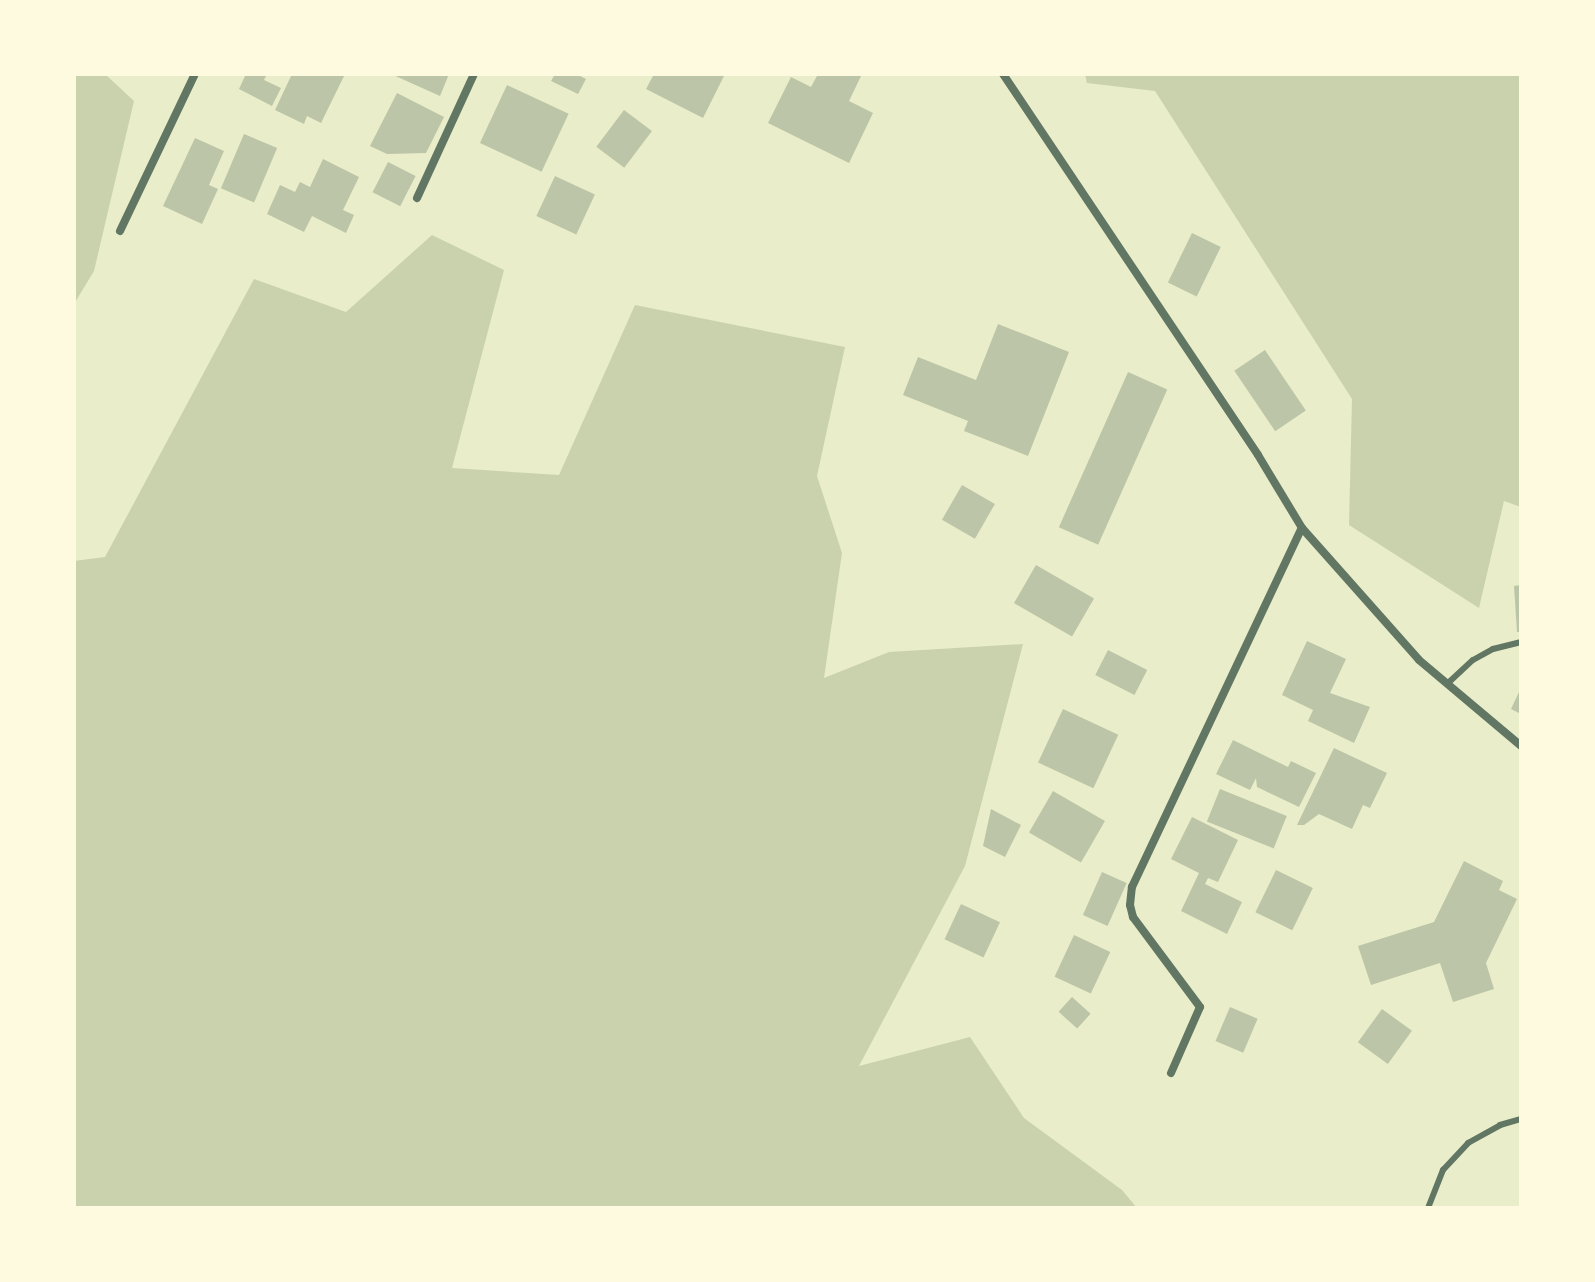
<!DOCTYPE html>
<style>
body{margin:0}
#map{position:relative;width:1595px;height:1282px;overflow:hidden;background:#e9edc9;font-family:Merriweather,serif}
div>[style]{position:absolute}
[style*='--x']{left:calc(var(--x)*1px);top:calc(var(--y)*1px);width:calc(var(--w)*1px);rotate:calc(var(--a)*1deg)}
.green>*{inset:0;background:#cad2ad}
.building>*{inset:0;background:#bcc5a7;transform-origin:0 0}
.service>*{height:6px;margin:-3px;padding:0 3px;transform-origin:3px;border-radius:3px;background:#617663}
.minor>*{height:8px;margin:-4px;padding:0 4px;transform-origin:4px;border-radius:4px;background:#617663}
span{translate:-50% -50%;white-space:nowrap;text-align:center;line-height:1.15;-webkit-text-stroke:8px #fefae0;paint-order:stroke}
.frame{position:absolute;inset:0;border:76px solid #fefae0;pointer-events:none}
</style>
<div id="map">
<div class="green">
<div style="clip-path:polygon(74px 74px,105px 74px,134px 101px,94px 271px,74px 304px)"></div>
<div style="clip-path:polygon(1085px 74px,1521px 74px,1521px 507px,1504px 501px,1479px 608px,1349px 525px,1352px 399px,1155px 91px,1087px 83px)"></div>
<div style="clip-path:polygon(432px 235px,504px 270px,452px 468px,559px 475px,635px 305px,845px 347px,817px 476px,842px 553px,824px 678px,889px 652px,1023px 644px,965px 866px,859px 1066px,970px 1037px,1024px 1118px,1122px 1190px,1137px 1208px,74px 1208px,74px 561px,105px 557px,254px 279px,346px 312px)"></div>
</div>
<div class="building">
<div style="clip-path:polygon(246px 74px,267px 74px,264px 80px,281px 88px,272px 106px,239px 89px)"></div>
<div style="clip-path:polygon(292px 74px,345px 74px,321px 123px,307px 116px,304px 124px,275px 110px)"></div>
<div style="clip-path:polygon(391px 74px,449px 74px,440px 96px)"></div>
<div style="clip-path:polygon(555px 74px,576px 74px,586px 79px,578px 94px,551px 81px)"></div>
<div style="clip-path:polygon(654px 74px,725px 74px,703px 118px,646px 89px)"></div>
<div style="clip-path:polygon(818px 74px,862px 74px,849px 101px,873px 113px,849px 163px,768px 123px,791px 77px,811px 87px)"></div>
<div style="left:507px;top:85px;width:68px;height:64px;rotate:25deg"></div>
<div style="clip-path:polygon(397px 93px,444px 117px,426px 153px,387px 154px,370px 146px)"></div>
<div style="left:624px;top:110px;width:35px;height:46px;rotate:37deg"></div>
<div style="left:244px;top:134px;width:36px;height:59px;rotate:23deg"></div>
<div style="clip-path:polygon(195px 138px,224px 151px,209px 185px,218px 189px,202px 224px,163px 206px)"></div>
<div style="clip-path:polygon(323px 159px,359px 177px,343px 210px,354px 215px,346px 233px,312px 216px,304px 232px,267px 214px,280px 185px,295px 192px,300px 182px,310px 187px)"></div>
<div style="left:388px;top:162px;width:31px;height:34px;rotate:27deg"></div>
<div style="left:555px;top:176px;width:44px;height:44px;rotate:25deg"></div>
<div style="left:1192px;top:233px;width:32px;height:55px;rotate:26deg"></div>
<div style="clip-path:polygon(998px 324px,1069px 352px,1028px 456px,964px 431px,968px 421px,903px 395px,918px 357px,976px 380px)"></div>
<div style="left:1265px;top:350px;width:73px;height:37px;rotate:56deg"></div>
<div style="left:1128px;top:372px;width:43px;height:170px;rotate:24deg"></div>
<div style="left:962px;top:485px;width:38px;height:40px;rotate:30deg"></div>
<div style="left:1036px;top:565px;width:67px;height:44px;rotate:30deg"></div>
<div style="clip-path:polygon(1521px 585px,1521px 632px,1517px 632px,1514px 586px)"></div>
<div style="clip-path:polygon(1307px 641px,1346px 659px,1330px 693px,1370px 707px,1354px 743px,1308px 721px,1313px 710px,1282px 695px)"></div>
<div style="left:1108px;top:650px;width:44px;height:28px;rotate:27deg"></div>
<div style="clip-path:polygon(1521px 688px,1521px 714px,1511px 709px)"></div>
<div style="left:1063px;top:709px;width:61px;height:59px;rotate:25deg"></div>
<div style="clip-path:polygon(1233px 740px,1288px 767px,1291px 761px,1316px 773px,1299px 807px,1257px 787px,1256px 778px,1250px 790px,1216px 774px)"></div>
<div style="clip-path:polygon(1334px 748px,1387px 773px,1370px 808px,1363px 805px,1352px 829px,1319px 814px,1304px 825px,1297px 825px)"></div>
<div style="left:1220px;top:789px;width:72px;height:35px;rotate:22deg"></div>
<div style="left:1053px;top:791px;width:60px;height:48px;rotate:30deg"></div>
<div style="clip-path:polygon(991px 809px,1021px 825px,1005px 857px,983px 846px)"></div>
<div style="clip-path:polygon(1192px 817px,1238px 840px,1218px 882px,1208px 878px,1205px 884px,1242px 902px,1227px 934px,1181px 911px,1199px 873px,1171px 859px)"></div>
<div style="clip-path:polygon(1464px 861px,1503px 881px,1499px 890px,1517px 899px,1486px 963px,1494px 989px,1453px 1002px,1440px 963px,1371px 985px,1358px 946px,1434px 922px)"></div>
<div style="left:1276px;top:870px;width:41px;height:47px;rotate:26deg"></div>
<div style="left:1102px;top:872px;width:27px;height:47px;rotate:24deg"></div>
<div style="left:961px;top:904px;width:43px;height:39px;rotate:25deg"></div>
<div style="left:1074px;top:935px;width:40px;height:46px;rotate:25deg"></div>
<div style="left:1072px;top:997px;width:25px;height:20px;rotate:42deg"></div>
<div style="left:1230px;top:1007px;width:30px;height:37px;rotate:23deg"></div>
<div style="left:1382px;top:1009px;width:37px;height:41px;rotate:36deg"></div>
</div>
<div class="service">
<div style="--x:1447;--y:684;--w:35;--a:-43"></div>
<div style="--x:1473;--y:660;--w:23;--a:-29"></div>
<div style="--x:1493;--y:649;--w:29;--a:-14"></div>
<div style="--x:1428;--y:1208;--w:41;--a:-68.5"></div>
<div style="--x:1443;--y:1170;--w:37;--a:-47"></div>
<div style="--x:1468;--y:1143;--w:37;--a:-29"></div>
<div style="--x:1500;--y:1125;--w:22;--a:-16"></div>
</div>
<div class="minor">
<div style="--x:1003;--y:74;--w:458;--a:56.2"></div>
<div style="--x:1258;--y:455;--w:85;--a:58.9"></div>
<div style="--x:1302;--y:528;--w:176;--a:48.4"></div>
<div style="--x:1419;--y:660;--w:133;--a:40.1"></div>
<div style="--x:417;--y:198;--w:136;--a:-65.3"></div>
<div style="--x:120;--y:231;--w:174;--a:-64.5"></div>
<div style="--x:1171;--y:1073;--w:72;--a:-66.3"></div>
<div style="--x:1200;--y:1007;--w:112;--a:-126.7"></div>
<div style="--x:1133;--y:917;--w:12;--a:-104"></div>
<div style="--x:1130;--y:905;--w:18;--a:-84"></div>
<div style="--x:1132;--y:887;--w:397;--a:-64.7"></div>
</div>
<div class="frame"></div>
</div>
